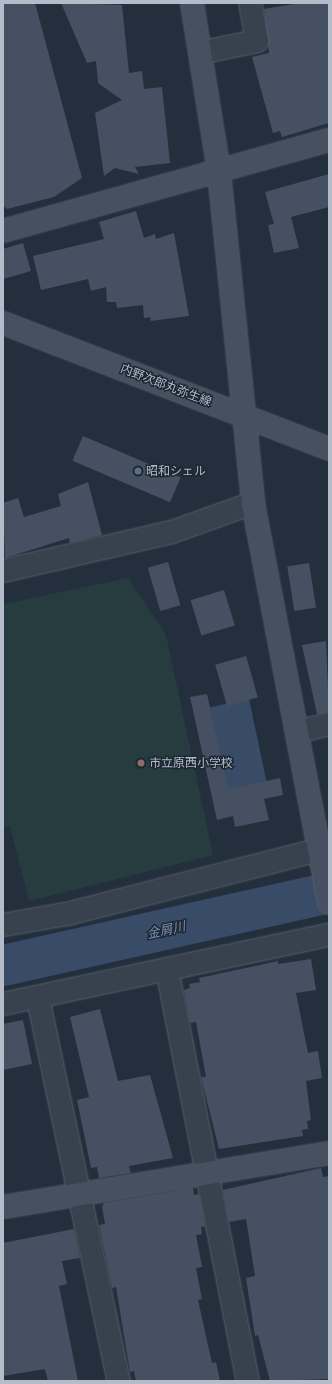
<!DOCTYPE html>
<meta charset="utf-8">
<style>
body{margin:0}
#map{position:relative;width:332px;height:1384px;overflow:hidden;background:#242f3e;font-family:Commissioner,"Noto Sans JP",sans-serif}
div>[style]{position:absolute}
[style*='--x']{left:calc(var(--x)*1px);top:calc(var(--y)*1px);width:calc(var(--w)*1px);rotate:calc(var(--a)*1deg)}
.green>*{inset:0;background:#263c3f}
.water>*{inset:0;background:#394c67;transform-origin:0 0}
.river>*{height:41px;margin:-20.5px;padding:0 20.5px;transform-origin:20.5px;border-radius:20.5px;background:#394c67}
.building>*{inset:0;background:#455162;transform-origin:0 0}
.roads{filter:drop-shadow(0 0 1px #565f6c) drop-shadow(0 0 1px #565f6c)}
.street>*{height:22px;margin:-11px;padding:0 11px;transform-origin:11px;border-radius:11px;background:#38414e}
.secondary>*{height:22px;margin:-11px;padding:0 11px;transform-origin:11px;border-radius:11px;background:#465061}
.dots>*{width:11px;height:11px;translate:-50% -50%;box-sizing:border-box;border:2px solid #1d2633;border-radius:50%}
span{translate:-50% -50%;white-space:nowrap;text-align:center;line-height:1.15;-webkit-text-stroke:3px #1d2633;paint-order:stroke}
.street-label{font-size:12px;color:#b4bcc9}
.poi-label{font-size:12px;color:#b4bcc9}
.left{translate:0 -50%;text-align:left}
.water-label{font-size:13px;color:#7c92b1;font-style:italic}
.frame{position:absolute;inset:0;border:4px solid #b4bcc9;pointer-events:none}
</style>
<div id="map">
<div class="green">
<div style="clip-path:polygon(128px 578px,166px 635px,213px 855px,29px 901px,10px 826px,3px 828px,3px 604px)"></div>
</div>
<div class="water">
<div style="left:249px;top:699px;width:84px;height:40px;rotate:78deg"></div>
</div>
<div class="river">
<div style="--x:3;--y:965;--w:334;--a:-12.6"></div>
</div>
<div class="building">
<div style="clip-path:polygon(3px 3px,35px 3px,82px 178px,54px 197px,7px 209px,3px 205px)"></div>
<div style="clip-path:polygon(61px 3px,122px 5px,129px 73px,142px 71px,144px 89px,162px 87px,170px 163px,135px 167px,139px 174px,115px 168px,104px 176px,95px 113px,122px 100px,98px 83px,96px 61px,87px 63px)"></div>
<div style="clip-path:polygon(300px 3px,329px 3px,329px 123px,282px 137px,280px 131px,273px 133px,252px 57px,269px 53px,264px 9px)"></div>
<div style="clip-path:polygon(329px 174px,329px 207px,291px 217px,299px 248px,274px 253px,268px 225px,274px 224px,265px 192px)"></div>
<div style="clip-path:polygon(136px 211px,144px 238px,155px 234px,156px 239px,174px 233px,189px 316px,151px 321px,150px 317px,144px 318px,143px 305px,117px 308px,116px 302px,107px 302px,106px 287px,91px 291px,88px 279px,41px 290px,33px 256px,104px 239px,99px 222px)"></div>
<div style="clip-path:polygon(23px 243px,31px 271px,3px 279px,3px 249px)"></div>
<div style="left:83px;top:436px;width:106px;height:27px;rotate:23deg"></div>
<div style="clip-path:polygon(88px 482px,102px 535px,70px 543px,69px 538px,5px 558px,3px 503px,18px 498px,24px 517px,61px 506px,58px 494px)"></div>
<div style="left:168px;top:562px;width:45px;height:21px;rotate:74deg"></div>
<div style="left:309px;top:563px;width:45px;height:22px;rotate:81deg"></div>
<div style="left:224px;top:590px;width:37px;height:35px;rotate:73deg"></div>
<div style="clip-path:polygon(326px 641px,329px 712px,317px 714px,302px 645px)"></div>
<div style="left:246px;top:656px;width:43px;height:32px;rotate:74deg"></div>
<div style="clip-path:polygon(207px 694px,228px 789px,280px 778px,283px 795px,264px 799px,269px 820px,235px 827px,233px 816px,217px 820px,190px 697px)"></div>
<div style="clip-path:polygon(311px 959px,316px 990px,296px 993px,308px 1053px,318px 1051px,322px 1078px,306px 1081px,311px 1120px,307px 1121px,308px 1129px,302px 1130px,303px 1136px,219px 1149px,201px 1077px,206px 1077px,196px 1022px,190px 1023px,184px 990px,190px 988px,189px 984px,200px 982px,199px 978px,278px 961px,278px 964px)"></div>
<div style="clip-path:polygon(100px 1009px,118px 1081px,150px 1075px,173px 1158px,129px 1166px,131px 1173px,99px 1178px,97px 1167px,91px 1168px,77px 1100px,89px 1097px,70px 1017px)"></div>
<div style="clip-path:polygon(23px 1020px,32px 1064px,3px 1070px,3px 1024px)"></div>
<div style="clip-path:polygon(321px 1168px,323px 1177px,329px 1176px,329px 1379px,270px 1381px,258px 1335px,255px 1336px,246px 1278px,255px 1276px,246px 1219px,229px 1222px,223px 1190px)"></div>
<div style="clip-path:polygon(193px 1188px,194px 1195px,199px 1194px,205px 1226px,201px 1227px,202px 1234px,196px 1235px,202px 1267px,196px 1268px,202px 1299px,198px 1300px,212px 1363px,216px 1362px,220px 1381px,136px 1381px,134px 1371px,130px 1372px,116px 1287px,112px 1288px,99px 1225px,105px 1224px,102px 1207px,104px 1203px)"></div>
<div style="clip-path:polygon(74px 1229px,80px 1258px,62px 1261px,67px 1284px,59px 1286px,78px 1381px,48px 1381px,45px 1369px,3px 1376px,3px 1243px)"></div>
</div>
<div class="roads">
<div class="street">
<div style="--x:209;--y:51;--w:49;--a:-11.8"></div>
<div style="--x:257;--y:41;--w:39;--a:-100"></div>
<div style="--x:3;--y:571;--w:173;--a:-13"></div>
<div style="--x:172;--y:532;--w:86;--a:-19.7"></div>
<div style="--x:297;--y:732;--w:33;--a:-14"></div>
<div style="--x:3;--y:925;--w:65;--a:-9.8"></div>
<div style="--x:67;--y:914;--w:260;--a:-14.3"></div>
<div style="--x:167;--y:969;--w:420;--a:78.9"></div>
<div style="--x:38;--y:998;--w:391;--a:78.1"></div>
<div style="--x:3;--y:1004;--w:333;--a:-12"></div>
</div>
<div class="secondary">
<div style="--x:192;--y:3;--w:171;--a:80.9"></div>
<div style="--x:219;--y:172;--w:333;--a:84.1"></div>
<div style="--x:253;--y:503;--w:407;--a:79.2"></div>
<div style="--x:3;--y:231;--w:338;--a:-15.6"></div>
<div style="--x:3;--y:323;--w:350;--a:21.1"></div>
<div style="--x:3;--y:1207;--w:330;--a:-9.4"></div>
</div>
</div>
<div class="dots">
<div style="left:138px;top:471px;background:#5c6f8a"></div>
<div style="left:141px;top:763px;background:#8d6e63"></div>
</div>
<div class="street-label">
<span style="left:166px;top:385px;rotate:21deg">内野次郎丸弥生線</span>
</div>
<div class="poi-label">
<span class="left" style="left:146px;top:471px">昭和シェル</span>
<span class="left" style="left:149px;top:763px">市立原西小学校</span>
</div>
<div class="water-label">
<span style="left:166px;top:930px;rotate:-12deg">金屑川</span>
</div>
<div class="frame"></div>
</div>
